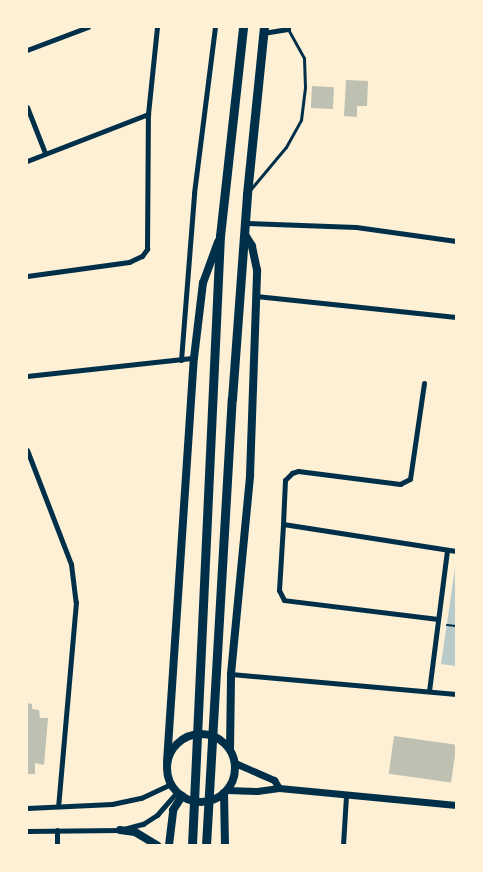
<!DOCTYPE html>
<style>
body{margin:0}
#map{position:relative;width:483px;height:872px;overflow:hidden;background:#fdf0d5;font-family:Literata,serif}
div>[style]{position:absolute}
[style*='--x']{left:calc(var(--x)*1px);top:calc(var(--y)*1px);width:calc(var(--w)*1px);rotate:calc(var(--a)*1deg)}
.green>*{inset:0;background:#b9caca}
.building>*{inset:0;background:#bec0b2;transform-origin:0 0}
.path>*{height:2px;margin:-1px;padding:0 1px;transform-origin:1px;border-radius:1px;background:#003049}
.service>*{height:3px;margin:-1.5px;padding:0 1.5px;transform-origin:1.5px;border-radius:1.5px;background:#003049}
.minor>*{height:5px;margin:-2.5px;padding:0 2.5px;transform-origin:2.5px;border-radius:2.5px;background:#003049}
.tertiary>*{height:7px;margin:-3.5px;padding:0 3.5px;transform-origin:3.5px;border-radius:3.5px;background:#003049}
.primary>*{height:8px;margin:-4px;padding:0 4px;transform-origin:4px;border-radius:4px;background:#003049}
.primary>.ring{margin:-4px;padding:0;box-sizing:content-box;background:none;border:8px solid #003049;border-radius:50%}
.trunk>*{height:9px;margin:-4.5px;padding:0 4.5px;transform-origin:4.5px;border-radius:4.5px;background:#003049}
span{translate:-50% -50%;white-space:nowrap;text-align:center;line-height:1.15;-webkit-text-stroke:5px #fdf0d5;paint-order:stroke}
.frame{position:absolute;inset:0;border:28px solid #fdf0d5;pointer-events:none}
</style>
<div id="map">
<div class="green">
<div style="clip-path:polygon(456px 561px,456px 666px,441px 664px)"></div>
</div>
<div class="building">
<div style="clip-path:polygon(346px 80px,368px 81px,367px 106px,357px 106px,357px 117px,344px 116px)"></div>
<div style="left:312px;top:86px;width:22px;height:22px;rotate:3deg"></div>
<div style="clip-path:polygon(27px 703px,32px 704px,32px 709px,39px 710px,40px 718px,48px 718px,44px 765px,35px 763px,35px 774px,27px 774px)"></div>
<div style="left:394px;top:736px;width:63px;height:38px;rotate:8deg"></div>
</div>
<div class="path">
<div style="--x:447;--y:625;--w:9;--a:6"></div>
</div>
<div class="service">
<div style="--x:250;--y:190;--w:56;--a:-50.1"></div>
<div style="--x:286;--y:147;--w:31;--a:-61"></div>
<div style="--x:301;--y:120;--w:33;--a:-83"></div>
<div style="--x:305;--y:87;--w:29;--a:-92"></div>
<div style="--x:304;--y:58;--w:33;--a:-119"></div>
</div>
<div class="minor">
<div style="--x:263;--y:33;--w:25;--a:-9"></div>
<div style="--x:288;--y:29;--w:2;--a:-90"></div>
<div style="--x:27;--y:50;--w:65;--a:-20.7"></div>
<div style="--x:27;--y:107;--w:49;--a:68.6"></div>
<div style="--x:27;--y:161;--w:130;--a:-21.2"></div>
<div style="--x:246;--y:223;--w:110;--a:2.1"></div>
<div style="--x:356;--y:227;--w:101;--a:8"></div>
<div style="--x:27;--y:276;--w:103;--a:-7.8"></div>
<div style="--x:129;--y:262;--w:14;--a:-25"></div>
<div style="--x:142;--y:256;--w:9;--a:-54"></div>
<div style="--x:147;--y:249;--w:135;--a:-89.6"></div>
<div style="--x:148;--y:114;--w:87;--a:-84.1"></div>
<div style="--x:256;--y:296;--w:201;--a:6"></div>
<div style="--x:181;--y:360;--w:168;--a:-85.5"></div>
<div style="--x:194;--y:193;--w:167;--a:-82.8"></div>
<div style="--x:27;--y:376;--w:168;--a:-6.2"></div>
<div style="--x:27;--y:450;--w:122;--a:68.9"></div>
<div style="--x:71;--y:564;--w:38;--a:83"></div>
<div style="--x:76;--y:602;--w:205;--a:95"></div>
<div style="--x:283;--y:524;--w:44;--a:-87.4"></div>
<div style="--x:285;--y:480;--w:10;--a:-45"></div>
<div style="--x:292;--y:473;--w:6;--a:-18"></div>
<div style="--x:298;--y:471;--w:103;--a:7.3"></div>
<div style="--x:400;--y:484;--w:11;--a:-27"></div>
<div style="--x:410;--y:479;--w:97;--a:-81.7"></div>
<div style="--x:438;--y:619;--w:155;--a:-173"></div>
<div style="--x:284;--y:600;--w:11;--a:-117"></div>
<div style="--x:279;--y:590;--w:66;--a:-86.5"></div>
<div style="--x:283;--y:524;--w:175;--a:8.9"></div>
<div style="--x:231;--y:674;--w:226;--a:5.1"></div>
<div style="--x:429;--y:691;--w:142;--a:-82.7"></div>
<div style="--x:27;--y:808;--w:85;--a:-2.7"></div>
<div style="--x:112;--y:804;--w:30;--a:-12"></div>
<div style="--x:141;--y:798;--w:33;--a:-25"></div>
<div style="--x:27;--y:831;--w:93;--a:-0.6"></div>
<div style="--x:120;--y:830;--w:24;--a:-15"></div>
<div style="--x:143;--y:824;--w:17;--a:-33"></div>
<div style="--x:157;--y:815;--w:30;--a:-49"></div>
<div style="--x:57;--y:845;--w:15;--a:-90"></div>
<div style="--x:343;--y:845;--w:49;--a:-86.5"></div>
</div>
<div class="tertiary">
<div style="--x:235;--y:763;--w:43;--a:23.6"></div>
<div style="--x:274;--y:780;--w:9;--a:58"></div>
<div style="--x:227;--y:790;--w:30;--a:2"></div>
<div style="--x:257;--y:791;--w:22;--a:-8"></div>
<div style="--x:279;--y:788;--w:178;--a:5.5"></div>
</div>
<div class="primary">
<div class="ring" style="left:167px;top:734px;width:60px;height:60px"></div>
<div style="--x:230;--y:749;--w:75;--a:-89.2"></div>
<div style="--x:231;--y:674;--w:200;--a:-84.5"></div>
<div style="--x:250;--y:475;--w:205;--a:-88"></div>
<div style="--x:257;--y:270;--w:25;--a:-102"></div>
<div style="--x:252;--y:246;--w:12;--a:-121"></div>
<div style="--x:167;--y:762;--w:405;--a:-86.2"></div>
<div style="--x:194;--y:358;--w:76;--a:-83.2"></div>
<div style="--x:203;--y:283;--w:44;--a:-69.9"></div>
<div style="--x:224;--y:793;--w:52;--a:88.9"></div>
<div style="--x:120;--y:830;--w:15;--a:8"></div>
<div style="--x:135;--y:832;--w:26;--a:31"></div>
<div style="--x:169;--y:845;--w:35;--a:-83"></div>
<div style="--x:173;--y:810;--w:17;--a:-57"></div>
</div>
<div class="trunk">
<div style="--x:192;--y:845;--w:610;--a:-87.37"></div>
<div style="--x:220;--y:236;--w:210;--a:-83.7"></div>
<div style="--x:206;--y:845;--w:447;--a:-86.7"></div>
<div style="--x:232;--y:399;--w:206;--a:-85.8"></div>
<div style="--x:247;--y:194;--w:168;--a:-84.2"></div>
</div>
<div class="frame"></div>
</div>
